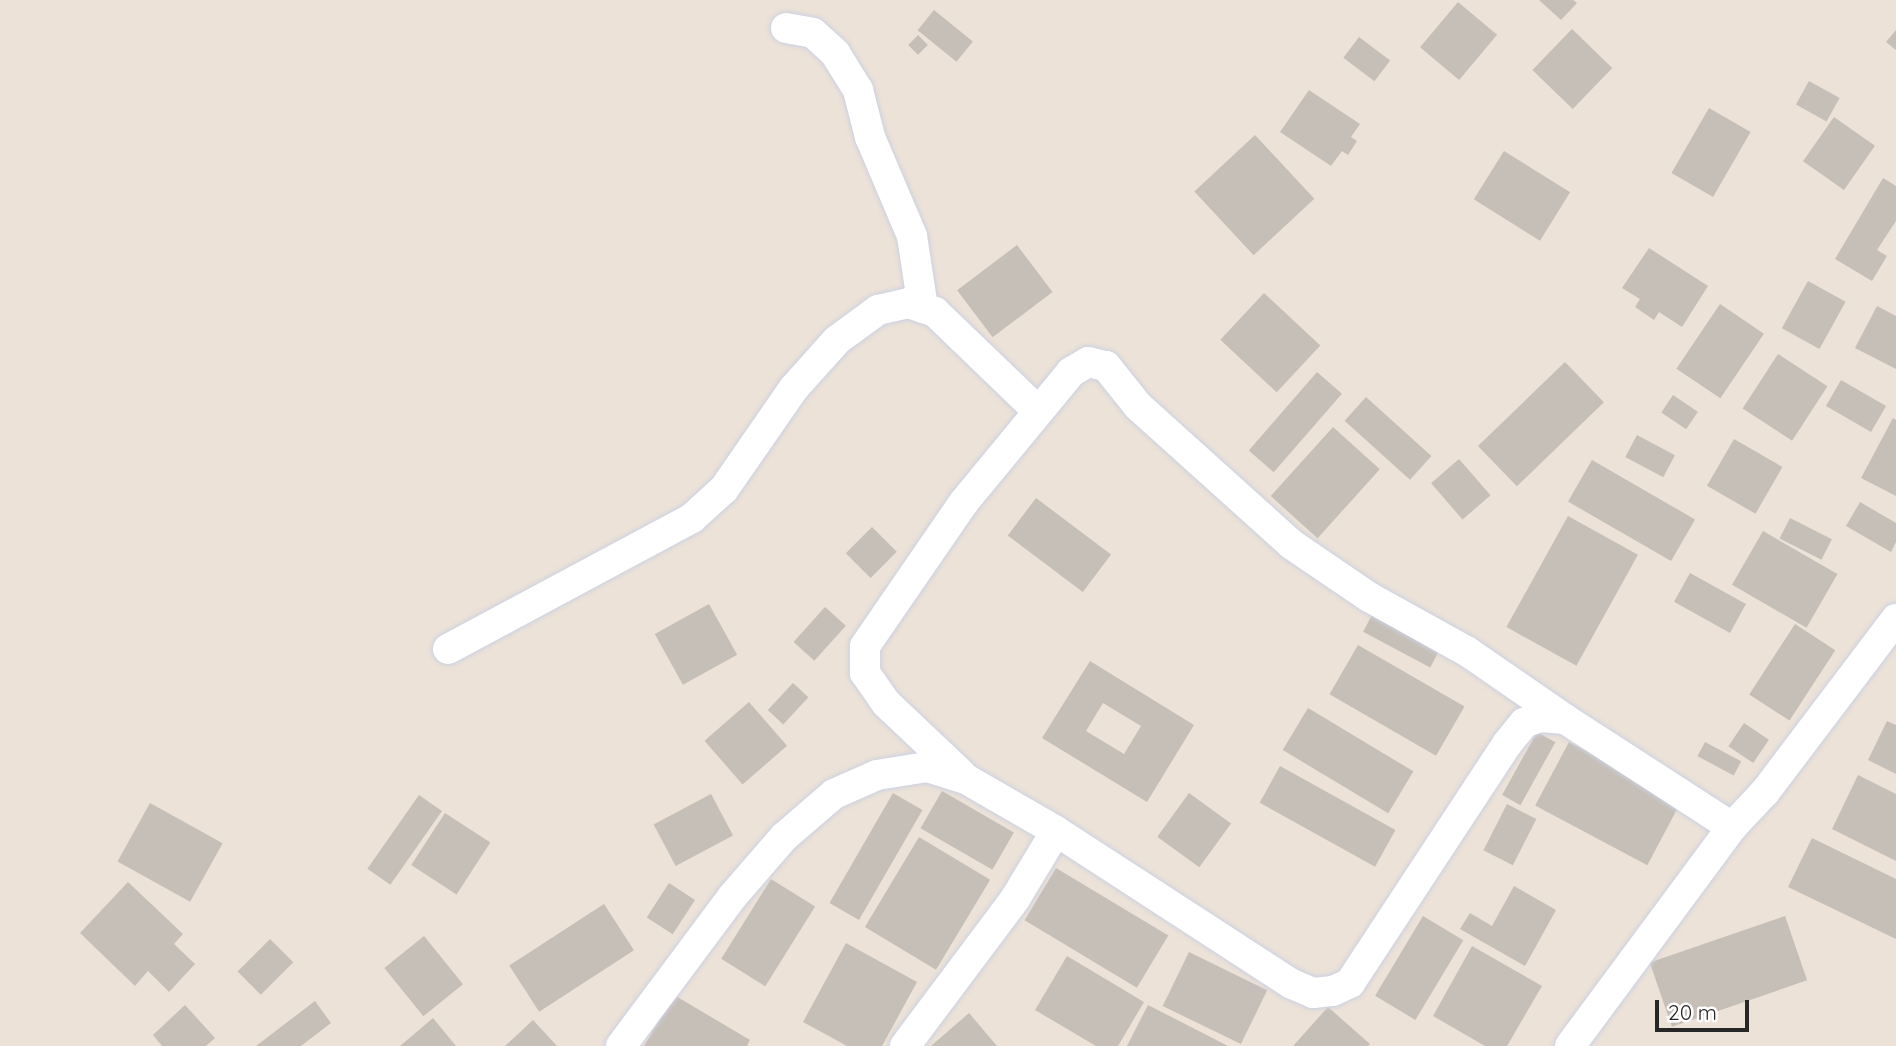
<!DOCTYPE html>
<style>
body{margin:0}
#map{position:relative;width:1896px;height:1046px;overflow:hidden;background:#ece2d7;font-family:Quicksand,sans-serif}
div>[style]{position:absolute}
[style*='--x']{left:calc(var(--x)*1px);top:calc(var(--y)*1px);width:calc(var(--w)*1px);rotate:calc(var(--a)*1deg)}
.building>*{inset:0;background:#c6bfb7;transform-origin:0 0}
.roads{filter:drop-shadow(0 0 2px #ccd1e2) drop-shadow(0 0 2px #ccd1e2)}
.minor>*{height:30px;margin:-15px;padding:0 15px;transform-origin:15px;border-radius:15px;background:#fff}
span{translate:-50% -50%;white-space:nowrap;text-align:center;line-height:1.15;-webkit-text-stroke:6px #fff;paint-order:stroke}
.scale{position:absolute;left:1655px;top:1000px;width:94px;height:32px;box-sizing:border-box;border:4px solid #272727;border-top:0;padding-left:9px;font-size:21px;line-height:24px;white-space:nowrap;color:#272727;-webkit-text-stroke:5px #fff;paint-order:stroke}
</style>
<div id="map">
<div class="building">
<div style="clip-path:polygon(1539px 0,1573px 0,1577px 3px,1561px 20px)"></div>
<div style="left:1458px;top:2px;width:51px;height:59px;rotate:40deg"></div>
<div style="left:934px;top:10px;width:50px;height:26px;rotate:39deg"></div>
<div style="left:1572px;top:29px;width:56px;height:57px;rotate:44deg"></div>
<div style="clip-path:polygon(1896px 30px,1896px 50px,1886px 42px)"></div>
<div style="left:918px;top:35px;width:14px;height:14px;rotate:45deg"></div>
<div style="left:1359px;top:37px;width:39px;height:26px;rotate:37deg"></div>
<div style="left:1809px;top:81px;width:35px;height:27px;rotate:29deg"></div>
<div style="clip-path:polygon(1309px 90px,1360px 124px,1351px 137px,1357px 141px,1348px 155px,1342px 151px,1331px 166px,1280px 132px)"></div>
<div style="left:1709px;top:108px;width:48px;height:75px;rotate:30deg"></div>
<div style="left:1834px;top:117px;width:50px;height:54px;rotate:35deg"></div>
<div style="left:1255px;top:135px;width:87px;height:83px;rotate:47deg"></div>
<div style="left:1504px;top:151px;width:78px;height:57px;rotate:32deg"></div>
<div style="clip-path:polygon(1883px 178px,1896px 186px,1896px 221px,1877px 250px,1887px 256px,1872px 281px,1835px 259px)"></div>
<div style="left:1017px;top:245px;width:59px;height:75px;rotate:53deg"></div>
<div style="clip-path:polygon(1649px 248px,1708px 286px,1682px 327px,1659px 312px,1654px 320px,1635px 307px,1640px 299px,1622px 288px)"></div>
<div style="left:1808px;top:281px;width:43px;height:54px;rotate:29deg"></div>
<div style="left:1264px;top:293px;width:77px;height:64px;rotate:43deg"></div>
<div style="left:1720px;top:304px;width:53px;height:78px;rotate:34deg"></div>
<div style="clip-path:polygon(1877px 306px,1896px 316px,1896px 369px,1855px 348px)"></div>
<div style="left:1778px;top:354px;width:59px;height:65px;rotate:33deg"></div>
<div style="left:1565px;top:362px;width:56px;height:121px;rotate:46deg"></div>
<div style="left:1317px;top:372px;width:33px;height:104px;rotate:41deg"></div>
<div style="left:1841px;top:380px;width:52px;height:30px;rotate:30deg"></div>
<div style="left:1673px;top:395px;width:30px;height:21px;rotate:34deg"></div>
<div style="left:1366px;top:397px;width:88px;height:32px;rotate:42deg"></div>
<div style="clip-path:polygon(1893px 418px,1896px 420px,1896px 496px,1861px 478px)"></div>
<div style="left:1333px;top:427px;width:63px;height:93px;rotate:42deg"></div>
<div style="left:1637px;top:435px;width:43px;height:25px;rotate:28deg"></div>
<div style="left:1734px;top:439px;width:56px;height:54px;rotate:30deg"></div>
<div style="left:1459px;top:459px;width:48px;height:37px;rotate:49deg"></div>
<div style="left:1592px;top:460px;width:119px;height:48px;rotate:30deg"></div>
<div style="left:1036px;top:498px;width:94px;height:47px;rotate:37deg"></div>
<div style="clip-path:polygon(1860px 502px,1896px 523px,1896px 542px,1891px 552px,1846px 526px)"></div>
<div style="left:1568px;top:516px;width:80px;height:127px;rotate:29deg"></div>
<div style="left:1790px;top:518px;width:47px;height:23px;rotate:27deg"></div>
<div style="left:872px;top:527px;width:35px;height:37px;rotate:45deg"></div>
<div style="left:1763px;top:531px;width:86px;height:62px;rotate:30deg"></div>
<div style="left:1690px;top:573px;width:64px;height:33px;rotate:29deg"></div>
<div style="left:709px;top:604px;width:58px;height:62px;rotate:61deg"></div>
<div style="left:825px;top:607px;width:28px;height:47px;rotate:42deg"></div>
<div style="left:1372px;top:615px;width:76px;height:19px;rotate:28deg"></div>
<div style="left:1795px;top:624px;width:48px;height:84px;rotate:33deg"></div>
<div style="left:1358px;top:645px;width:123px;height:57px;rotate:30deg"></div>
<div style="clip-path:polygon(evenodd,1090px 661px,1194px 725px,1147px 802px,1042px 738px,1090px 661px,1103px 703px,1141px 726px,1124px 754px,1086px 731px,1103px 703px)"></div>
<div style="left:793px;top:683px;width:21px;height:37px;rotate:43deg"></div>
<div style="left:749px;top:702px;width:58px;height:59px;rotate:49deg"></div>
<div style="left:1308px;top:708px;width:123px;height:49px;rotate:31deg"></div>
<div style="clip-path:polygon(1887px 721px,1896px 725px,1896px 774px,1868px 760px)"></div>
<div style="left:1744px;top:723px;width:30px;height:28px;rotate:34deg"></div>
<div style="left:1537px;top:732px;width:21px;height:72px;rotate:29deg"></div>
<div style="left:1569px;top:742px;width:127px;height:72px;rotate:28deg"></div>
<div style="left:1705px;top:742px;width:41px;height:16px;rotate:28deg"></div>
<div style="left:1280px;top:766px;width:132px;height:42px;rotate:29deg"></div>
<div style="clip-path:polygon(1858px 775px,1896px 794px,1896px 861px,1832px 829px)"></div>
<div style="left:942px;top:791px;width:83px;height:43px;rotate:30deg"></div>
<div style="left:893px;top:793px;width:34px;height:127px;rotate:30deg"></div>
<div style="left:1189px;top:793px;width:52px;height:54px;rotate:36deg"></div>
<div style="left:711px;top:794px;width:47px;height:65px;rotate:62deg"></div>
<div style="left:419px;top:795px;width:28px;height:90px;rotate:35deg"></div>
<div style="left:150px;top:803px;width:83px;height:67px;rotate:29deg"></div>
<div style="left:1507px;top:804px;width:33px;height:52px;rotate:27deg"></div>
<div style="left:445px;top:813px;width:54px;height:62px;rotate:33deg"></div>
<div style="left:919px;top:837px;width:83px;height:105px;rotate:31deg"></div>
<div style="clip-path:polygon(1812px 838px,1896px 879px,1896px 939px,1788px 887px)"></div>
<div style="left:1056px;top:868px;width:131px;height:61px;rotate:31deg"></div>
<div style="left:771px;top:879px;width:52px;height:94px;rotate:32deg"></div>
<div style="clip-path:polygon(128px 882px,183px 934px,174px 944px,195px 964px,169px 992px,148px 971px,135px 986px,80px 933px)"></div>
<div style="left:669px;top:883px;width:31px;height:41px;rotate:33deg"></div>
<div style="clip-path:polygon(1514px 886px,1556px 910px,1525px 966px,1460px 929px,1470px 913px,1492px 926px)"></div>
<div style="left:604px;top:904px;width:55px;height:113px;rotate:57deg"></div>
<div style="left:1423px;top:916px;width:47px;height:93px;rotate:31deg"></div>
<div style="left:1785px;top:916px;width:68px;height:143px;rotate:71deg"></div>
<div style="left:424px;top:936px;width:62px;height:51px;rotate:51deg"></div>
<div style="left:270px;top:939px;width:33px;height:46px;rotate:45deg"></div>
<div style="clip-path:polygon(846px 943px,917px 982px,882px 1046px,847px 1046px,803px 1022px)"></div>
<div style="clip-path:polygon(1472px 946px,1542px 986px,1507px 1046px,1485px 1046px,1433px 1016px)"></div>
<div style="left:1189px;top:952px;width:87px;height:60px;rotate:26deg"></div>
<div style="clip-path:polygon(1067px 956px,1144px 1002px,1118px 1046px,1096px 1046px,1035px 1010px)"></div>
<div style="clip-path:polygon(674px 995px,750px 1040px,747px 1046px,644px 1046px)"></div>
<div style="clip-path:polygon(315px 1001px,331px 1023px,301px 1046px,256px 1046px)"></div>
<div style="clip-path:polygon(185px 1005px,215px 1038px,206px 1046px,162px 1046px,153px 1035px)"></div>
<div style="clip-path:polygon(1148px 1005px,1228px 1046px,1127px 1046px)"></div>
<div style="clip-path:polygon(1328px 1007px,1370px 1044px,1368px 1046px,1293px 1046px)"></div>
<div style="clip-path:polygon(969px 1013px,997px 1046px,931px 1046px)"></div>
<div style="clip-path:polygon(433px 1018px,456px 1046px,400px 1046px)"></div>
<div style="clip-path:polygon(533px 1020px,557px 1046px,505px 1046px)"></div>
</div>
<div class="roads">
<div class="minor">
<div style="--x:786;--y:28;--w:27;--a:10"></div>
<div style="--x:813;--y:33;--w:30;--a:42"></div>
<div style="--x:835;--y:53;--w:44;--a:58.1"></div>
<div style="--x:858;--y:90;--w:49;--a:75.7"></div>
<div style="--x:870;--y:137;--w:108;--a:67"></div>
<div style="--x:912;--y:236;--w:73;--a:81.3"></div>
<div style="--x:448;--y:649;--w:277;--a:-28.2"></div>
<div style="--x:692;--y:518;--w:43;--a:-42.2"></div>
<div style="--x:724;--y:489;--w:123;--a:-55.3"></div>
<div style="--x:794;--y:388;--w:64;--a:-48.1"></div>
<div style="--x:837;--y:340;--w:51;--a:-36.2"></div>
<div style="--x:878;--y:310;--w:31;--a:-13"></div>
<div style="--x:908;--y:303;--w:28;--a:18"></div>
<div style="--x:935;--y:312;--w:143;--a:43.9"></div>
<div style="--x:961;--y:774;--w:103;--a:-136.6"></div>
<div style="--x:886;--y:703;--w:37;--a:-125"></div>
<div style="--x:865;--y:673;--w:27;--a:-90"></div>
<div style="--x:865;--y:646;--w:175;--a:-55.5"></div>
<div style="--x:964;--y:502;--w:168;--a:-50.5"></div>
<div style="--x:1071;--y:372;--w:20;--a:-30"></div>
<div style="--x:1088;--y:362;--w:18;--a:13"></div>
<div style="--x:1106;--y:366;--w:51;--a:51.3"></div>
<div style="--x:1138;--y:406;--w:206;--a:42"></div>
<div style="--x:1291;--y:544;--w:94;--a:34.2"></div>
<div style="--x:1369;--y:597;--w:113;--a:29.1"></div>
<div style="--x:1468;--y:652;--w:118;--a:34.6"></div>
<div style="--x:621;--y:1046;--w:186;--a:-53.3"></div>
<div style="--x:732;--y:897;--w:79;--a:-49.1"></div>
<div style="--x:784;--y:837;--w:66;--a:-40.7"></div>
<div style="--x:834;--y:794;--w:47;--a:-23.8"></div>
<div style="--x:877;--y:775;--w:51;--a:-9.1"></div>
<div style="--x:927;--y:767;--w:41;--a:17.1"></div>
<div style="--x:966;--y:779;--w:104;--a:30"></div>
<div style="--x:1056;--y:831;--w:281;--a:33"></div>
<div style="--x:1292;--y:984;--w:23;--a:23"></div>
<div style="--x:1313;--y:993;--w:20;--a:-6"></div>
<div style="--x:1333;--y:991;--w:19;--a:-25"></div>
<div style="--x:1350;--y:983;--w:286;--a:-56.7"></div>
<div style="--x:1507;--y:744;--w:27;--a:-51"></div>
<div style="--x:1524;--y:723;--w:17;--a:-21"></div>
<div style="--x:1540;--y:717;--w:25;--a:5"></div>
<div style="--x:1565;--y:719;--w:199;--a:32.9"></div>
<div style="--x:905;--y:1046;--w:184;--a:-53.2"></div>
<div style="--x:1015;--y:899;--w:79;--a:-58.9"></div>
<div style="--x:1570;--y:1046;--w:272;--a:-53.5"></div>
<div style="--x:1732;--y:827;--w:48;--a:-46.7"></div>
<div style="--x:1765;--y:792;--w:217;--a:-52.9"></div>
</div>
</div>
<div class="scale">20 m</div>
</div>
